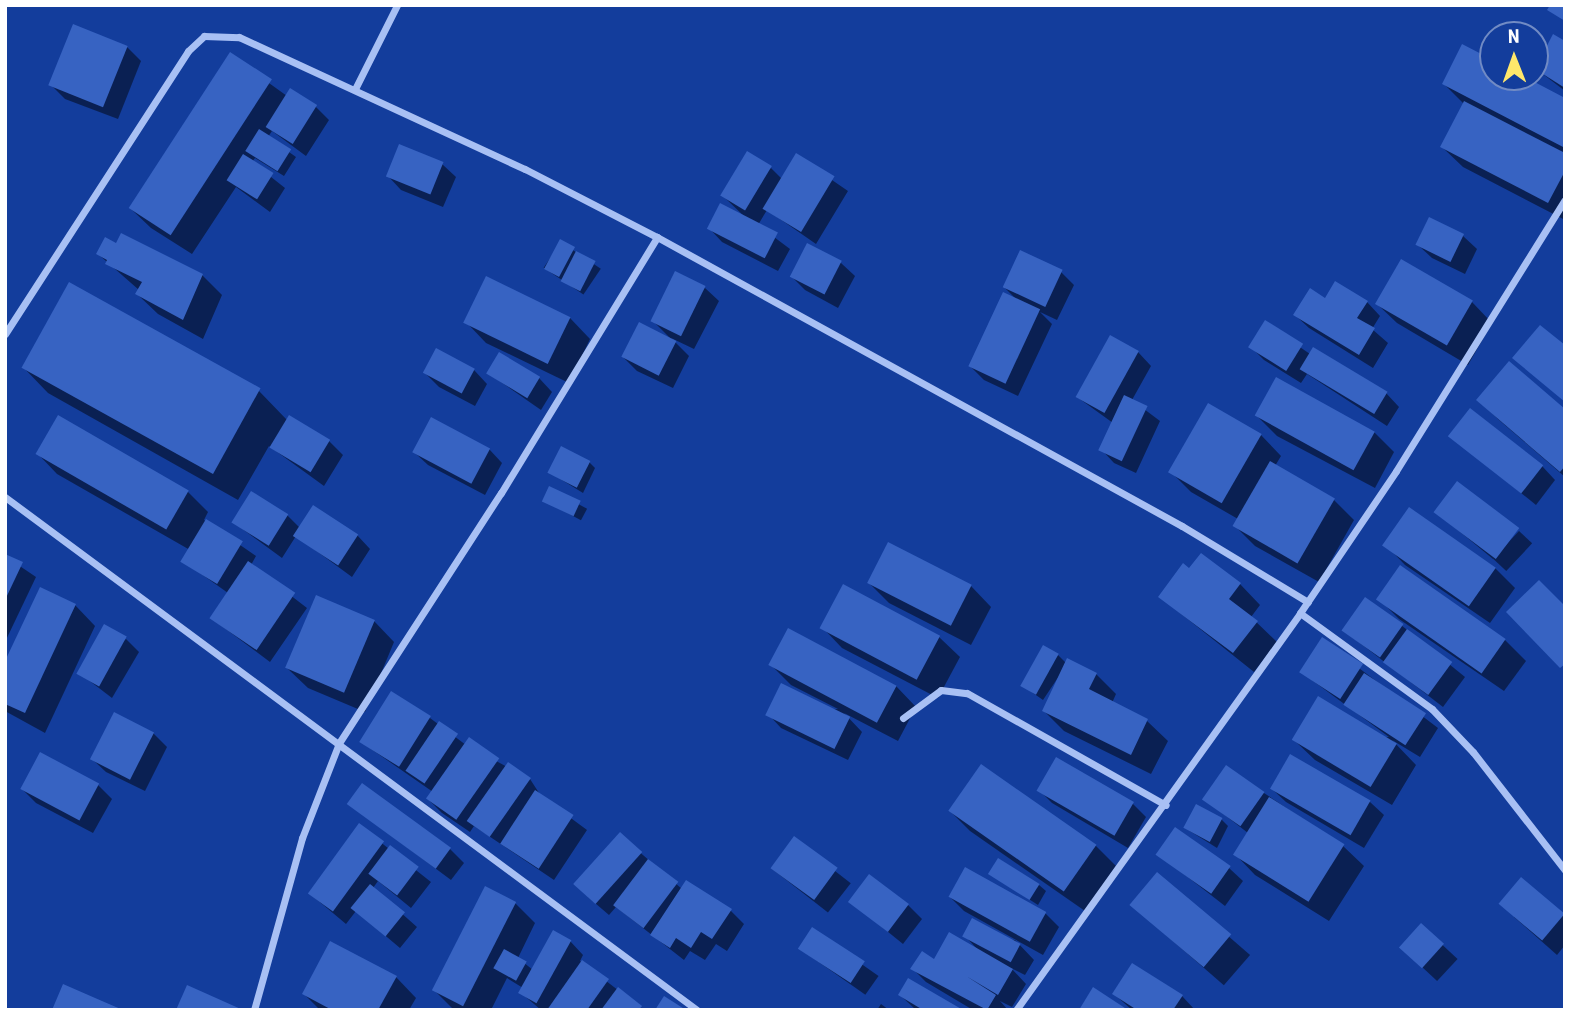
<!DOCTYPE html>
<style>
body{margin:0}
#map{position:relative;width:1570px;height:1015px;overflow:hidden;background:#133d9c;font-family:"Roboto Condensed",sans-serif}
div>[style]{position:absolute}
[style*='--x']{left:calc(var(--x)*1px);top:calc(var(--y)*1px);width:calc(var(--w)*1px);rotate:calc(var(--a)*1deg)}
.shadow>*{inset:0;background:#0007;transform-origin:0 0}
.building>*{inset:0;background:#3763c2;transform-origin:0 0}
.minor>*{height:7px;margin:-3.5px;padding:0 3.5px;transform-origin:3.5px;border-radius:3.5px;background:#a8c0f4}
span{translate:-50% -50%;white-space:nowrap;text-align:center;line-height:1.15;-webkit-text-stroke:5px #133d9c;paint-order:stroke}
.frame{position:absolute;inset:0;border:7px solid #fff;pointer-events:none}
.north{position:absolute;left:1479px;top:21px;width:70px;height:70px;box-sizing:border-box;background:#133d9c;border:2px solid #718bc4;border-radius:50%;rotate:359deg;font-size:19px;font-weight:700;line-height:28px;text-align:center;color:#fff}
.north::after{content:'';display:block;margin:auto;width:24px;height:32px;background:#ffe76b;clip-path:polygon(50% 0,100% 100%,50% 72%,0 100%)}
</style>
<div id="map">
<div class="shadow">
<div style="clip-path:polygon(1554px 36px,1565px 43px,1565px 91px,1535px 68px)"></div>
<div style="clip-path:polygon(127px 47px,141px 61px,118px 119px,65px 99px,51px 85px)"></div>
<div style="clip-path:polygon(230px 55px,287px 96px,315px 106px,329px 120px,306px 156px,272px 131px,268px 137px,296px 157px,284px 176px,255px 158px,252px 162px,285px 188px,270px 212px,236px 187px,192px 254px,151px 228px,130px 208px)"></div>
<div style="clip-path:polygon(1493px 62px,1493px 77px,1521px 77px,1565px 100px,1565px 220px,1463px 167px,1442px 147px,1465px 105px,1444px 84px)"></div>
<div style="clip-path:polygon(797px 156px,848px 191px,816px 244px,767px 210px,758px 225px,790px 249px,778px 271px,722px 242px,709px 228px,748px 220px,723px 196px,771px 168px,783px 180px)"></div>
<div style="clip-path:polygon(442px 164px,456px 177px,443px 207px,401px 190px,388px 176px)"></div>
<div style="clip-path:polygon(1463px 236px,1477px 249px,1465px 274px,1432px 258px,1418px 245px)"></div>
<div style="left:561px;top:242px;width:48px;height:31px;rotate:34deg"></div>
<div style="clip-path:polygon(808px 245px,841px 263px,855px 276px,838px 308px,805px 290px,791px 276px)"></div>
<div style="clip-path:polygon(117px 246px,202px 275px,222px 295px,203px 339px,158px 314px,137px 294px,139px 290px,98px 254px)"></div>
<div style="clip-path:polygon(1061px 272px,1074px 285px,1057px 320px,1040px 312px,1052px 324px,1018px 396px,984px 380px,970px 366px,1017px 300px,1004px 287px)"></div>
<div style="clip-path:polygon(705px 288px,719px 301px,694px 349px,671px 338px,689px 356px,673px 388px,637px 371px,623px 357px,671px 339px,652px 320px)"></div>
<div style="clip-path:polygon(1326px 300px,1367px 302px,1380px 316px,1372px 329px,1388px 343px,1373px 368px,1309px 328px,1295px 315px)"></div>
<div style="clip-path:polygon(1472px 302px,1492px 323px,1468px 365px,1397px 323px,1376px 303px)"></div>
<div style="clip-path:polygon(570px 318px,590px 339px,569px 383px,486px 343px,466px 322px)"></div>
<div style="clip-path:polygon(1265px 323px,1310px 354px,1386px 393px,1399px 407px,1387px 426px,1307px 374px,1301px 383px,1264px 360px,1250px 346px)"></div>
<div style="clip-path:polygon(1138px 352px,1151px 366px,1132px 400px,1160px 421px,1136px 473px,1114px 463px,1101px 449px,1113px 423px,1077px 397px)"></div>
<div style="clip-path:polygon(22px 366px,259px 391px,287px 420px,329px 441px,343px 455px,324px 486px,269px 446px,238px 500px,48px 393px)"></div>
<div style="clip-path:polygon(474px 370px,487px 384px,475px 406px,439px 387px,425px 373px)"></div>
<div style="clip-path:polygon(488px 373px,539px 378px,552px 392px,541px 410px)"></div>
<div style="clip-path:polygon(1478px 400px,1565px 411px,1565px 477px,1499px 420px)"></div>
<div style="clip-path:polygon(1257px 416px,1374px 432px,1394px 452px,1375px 488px,1277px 436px)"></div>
<div style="clip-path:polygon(1261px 435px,1281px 456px,1275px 466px,1334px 500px,1354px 520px,1319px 582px,1255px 546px,1235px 526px,1238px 519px,1191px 492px,1170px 471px)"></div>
<div style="clip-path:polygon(1450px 436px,1542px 466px,1555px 480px,1536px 505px)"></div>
<div style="clip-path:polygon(489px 449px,502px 463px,485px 495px,428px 465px,414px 452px)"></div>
<div style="clip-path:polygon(37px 453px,188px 492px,208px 512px,204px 520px,256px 556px,251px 565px,307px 608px,270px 662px,211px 618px,228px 593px,183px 561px,190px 550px,57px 474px)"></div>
<div style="clip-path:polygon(589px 462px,595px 468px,583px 493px,549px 472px)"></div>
<div style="left:550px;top:489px;width:42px;height:13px;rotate:28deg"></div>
<div style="clip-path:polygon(1436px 512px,1517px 529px,1493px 559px)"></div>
<div style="clip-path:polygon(287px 515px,300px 528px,357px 535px,370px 549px,352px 577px,296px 536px,282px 558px,233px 522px)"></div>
<div style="left:1519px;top:531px;width:18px;height:38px;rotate:43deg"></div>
<div style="clip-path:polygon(1385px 544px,1495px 568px,1515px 588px,1490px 623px,1405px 565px)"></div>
<div style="clip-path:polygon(5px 556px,36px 577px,5px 642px)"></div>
<div style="clip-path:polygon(1400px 568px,1505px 640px,1526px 661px,1504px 691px,1399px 619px,1379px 599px)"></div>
<div style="clip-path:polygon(1190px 571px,1240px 584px,1260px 605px,1251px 617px,1277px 642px,1254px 672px,1160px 597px)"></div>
<div style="clip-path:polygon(869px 583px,971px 586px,991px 607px,971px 645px,889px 603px)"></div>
<div style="clip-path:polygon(844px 586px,939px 637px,960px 657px,938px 698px,842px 648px,822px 627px)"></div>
<div style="clip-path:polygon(75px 605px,95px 626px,45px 733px,5px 711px,5px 665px)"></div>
<div style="clip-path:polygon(374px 621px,394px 642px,365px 712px,308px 688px,287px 668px)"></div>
<div style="clip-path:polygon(1401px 625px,1465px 677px,1443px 707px,1343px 630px)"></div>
<div style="clip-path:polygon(126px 639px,139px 652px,112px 698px,78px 672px)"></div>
<div style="clip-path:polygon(1322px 640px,1438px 728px,1420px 757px,1392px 740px,1416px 765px,1392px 805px,1315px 760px,1294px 740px,1389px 737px,1301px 672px)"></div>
<div style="clip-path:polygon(1058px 655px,1066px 663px,1096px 674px,1116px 694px,1112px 703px,1147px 721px,1168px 741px,1151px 774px,1064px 731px,1044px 711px,1065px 667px,1043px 700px,1023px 686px)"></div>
<div style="clip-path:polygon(771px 665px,896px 686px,916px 707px,898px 741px,844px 713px,862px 732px,848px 760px,781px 728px,768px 714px,838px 709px,791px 685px)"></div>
<div style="clip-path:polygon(430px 718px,466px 745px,530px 779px,541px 796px,587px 830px,554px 880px,474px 826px,470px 832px,442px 813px,428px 799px,433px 792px,361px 742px)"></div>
<div style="clip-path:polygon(153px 733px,167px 747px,145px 791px,106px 772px,92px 759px)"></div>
<div style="clip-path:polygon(41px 754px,98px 785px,112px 799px,93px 833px,36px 803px,22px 789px)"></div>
<div style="clip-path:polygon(1038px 789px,1133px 804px,1146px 817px,1128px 848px,1052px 803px)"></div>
<div style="clip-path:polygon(1272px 789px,1370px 802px,1384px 815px,1364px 848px,1286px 802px)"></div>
<div style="clip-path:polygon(1264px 793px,1343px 846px,1364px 866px,1329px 921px,1255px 875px,1235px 854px,1248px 833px,1204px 799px)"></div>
<div style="clip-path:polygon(349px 804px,450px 849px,464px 863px,451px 880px)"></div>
<div style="clip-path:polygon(950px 811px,1096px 846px,1116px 866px,1085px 911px,970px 831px)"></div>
<div style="clip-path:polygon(1221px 819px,1228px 826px,1217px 848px,1185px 828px)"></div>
<div style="clip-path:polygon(360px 826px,431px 882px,411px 908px,378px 881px,373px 888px,417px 927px,400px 948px,356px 911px,346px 924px,309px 893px)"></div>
<div style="clip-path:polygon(620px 835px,682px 889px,731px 911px,744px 924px,727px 951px,716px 944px,705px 960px,690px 951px,684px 960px,616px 907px,609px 915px,588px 897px)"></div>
<div style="left:794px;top:839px;width:72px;height:37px;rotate:38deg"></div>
<div style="clip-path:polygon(1158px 854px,1229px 868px,1243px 881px,1225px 906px)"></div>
<div style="clip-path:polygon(990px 874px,1039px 885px,1046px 891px,1038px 905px)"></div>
<div style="left:1158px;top:875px;width:122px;height:40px;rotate:41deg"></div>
<div style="clip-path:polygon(1521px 880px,1565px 917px,1565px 945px,1557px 955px,1514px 917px)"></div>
<div style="clip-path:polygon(950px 897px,1045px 913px,1059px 927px,1043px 955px,964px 911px)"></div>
<div style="clip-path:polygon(851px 902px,908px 905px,922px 919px,903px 944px)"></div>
<div style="clip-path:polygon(515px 903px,535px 923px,518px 958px,533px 970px,570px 941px,583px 955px,580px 961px,644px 1010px,541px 1010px,520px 992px,523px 988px,507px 978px,491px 1010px,454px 1010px,434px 990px)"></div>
<div style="left:1421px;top:925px;width:50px;height:30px;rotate:43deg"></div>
<div style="left:813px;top:930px;width:80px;height:23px;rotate:35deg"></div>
<div style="clip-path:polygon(965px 936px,1015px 940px,1034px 960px,1025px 975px,1011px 968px,1026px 984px,1012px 1007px,1000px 1001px,1008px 1010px,973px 1010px,926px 982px,913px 969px,977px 949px)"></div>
<div style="clip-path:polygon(396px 977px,416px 998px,409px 1010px,320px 1010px,304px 994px)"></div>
<div style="clip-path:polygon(1114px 994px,1182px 996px,1195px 1010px,1132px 1010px)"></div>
<div style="clip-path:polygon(900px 995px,959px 1010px,916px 1010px)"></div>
<div style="clip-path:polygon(881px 1004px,889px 1010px,877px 1010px)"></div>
</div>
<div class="building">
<div style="clip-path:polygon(1550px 5px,1565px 5px,1565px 21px,1547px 10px)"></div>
<div style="left:73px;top:24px;width:59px;height:66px;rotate:22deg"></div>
<div style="clip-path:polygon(1553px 34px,1565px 41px,1565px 88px,1535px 69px)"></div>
<div style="clip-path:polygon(1462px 44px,1493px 60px,1493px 77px,1525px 77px,1565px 98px,1565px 148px,1442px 84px)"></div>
<div style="left:230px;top:52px;width:50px;height:186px;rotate:33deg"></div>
<div style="left:290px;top:88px;width:32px;height:46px;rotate:32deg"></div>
<div style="clip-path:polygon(1464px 101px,1565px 153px,1565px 171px,1548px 203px,1440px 147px)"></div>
<div style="left:259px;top:129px;width:38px;height:26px;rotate:32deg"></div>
<div style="left:399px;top:144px;width:48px;height:35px;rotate:22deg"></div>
<div style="left:747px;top:151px;width:29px;height:52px;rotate:31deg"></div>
<div style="left:796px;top:153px;width:45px;height:65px;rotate:31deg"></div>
<div style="left:243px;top:154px;width:36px;height:31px;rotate:32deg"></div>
<div style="left:720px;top:203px;width:65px;height:29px;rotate:27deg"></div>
<div style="left:1429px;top:217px;width:39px;height:31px;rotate:26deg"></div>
<div style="clip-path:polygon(121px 233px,203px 274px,183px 320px,135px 294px,142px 282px,105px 264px,107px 260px,96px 254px,105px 237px,116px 243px)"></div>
<div style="left:560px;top:239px;width:17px;height:34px;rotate:28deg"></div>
<div style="left:807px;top:243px;width:39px;height:38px;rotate:27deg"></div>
<div style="left:1020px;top:250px;width:47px;height:41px;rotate:25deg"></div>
<div style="left:576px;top:251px;width:22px;height:34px;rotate:27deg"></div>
<div style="left:1401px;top:259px;width:83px;height:52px;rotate:30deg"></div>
<div style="left:675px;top:271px;width:34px;height:56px;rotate:26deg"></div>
<div style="left:486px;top:276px;width:94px;height:52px;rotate:26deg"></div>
<div style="clip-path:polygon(1335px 281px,1368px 301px,1357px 318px,1375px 328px,1359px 355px,1293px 315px,1310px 288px,1325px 298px)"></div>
<div style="left:69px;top:282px;width:219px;height:98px;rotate:29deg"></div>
<div style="left:1003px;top:292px;width:41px;height:82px;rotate:25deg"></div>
<div style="left:1265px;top:320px;width:45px;height:32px;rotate:32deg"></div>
<div style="left:639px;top:322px;width:42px;height:39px;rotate:27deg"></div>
<div style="clip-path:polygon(1540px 325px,1565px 345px,1565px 402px,1512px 358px)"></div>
<div style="left:1110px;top:335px;width:33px;height:71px;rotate:29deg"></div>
<div style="left:1313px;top:347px;width:87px;height:26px;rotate:31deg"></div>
<div style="left:436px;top:348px;width:44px;height:28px;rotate:28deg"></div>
<div style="left:499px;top:352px;width:48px;height:25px;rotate:31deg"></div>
<div style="clip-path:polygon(1509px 361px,1565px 409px,1565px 466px,1560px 472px,1476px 400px)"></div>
<div style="left:1276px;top:377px;width:113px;height:44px;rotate:29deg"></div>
<div style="left:1124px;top:395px;width:26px;height:61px;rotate:25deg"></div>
<div style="left:1208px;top:403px;width:62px;height:80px;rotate:30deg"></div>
<div style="left:1470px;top:408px;width:93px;height:36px;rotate:38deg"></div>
<div style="left:58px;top:415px;width:151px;height:45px;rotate:30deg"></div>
<div style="left:289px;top:415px;width:48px;height:38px;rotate:31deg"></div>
<div style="left:431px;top:417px;width:67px;height:40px;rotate:28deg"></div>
<div style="left:561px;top:446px;width:33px;height:30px;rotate:27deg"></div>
<div style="left:1270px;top:461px;width:75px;height:75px;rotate:30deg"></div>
<div style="left:1457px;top:481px;width:78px;height:39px;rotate:37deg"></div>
<div style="left:549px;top:486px;width:35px;height:17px;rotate:25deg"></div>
<div style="left:251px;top:491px;width:44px;height:37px;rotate:32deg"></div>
<div style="left:313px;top:505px;width:54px;height:37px;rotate:33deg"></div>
<div style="left:1409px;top:507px;width:106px;height:47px;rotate:35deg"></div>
<div style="left:206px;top:519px;width:43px;height:50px;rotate:31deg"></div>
<div style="left:888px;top:542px;width:94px;height:46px;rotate:27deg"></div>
<div style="clip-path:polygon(1201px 553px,1241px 583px,1229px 599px,1258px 621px,1233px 653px,1158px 597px,1183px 563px,1189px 568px)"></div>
<div style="clip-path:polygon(5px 554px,23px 562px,5px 600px)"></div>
<div style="left:248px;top:561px;width:57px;height:69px;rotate:34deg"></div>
<div style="left:1400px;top:565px;width:129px;height:42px;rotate:35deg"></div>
<div style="clip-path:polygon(1539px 580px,1565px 606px,1565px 664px,1560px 668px,1506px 612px)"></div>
<div style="left:843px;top:584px;width:110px;height:50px;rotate:28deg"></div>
<div style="clip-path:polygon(40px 587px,76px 604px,25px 713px,5px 704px,5px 661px)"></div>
<div style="left:316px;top:595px;width:64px;height:79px;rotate:23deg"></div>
<div style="left:1365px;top:597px;width:47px;height:41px;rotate:35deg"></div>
<div style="left:104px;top:624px;width:26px;height:57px;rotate:29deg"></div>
<div style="left:788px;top:628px;width:123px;height:42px;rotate:28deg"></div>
<div style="left:1407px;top:629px;width:56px;height:41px;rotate:36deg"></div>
<div style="left:1322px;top:637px;width:49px;height:42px;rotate:33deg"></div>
<div style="left:1043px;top:645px;width:18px;height:47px;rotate:29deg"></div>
<div style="clip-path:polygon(1067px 658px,1097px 673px,1089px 689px,1148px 719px,1131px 755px,1042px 711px)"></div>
<div style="left:1364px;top:673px;width:74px;height:38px;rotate:33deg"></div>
<div style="left:781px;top:683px;width:77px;height:36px;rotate:26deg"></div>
<div style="left:391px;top:691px;width:47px;height:60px;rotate:32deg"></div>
<div style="left:1318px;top:696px;width:92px;height:51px;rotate:31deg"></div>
<div style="left:114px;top:712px;width:45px;height:53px;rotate:27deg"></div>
<div style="left:439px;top:721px;width:23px;height:60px;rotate:34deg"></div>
<div style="left:469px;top:737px;width:37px;height:75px;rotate:35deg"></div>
<div style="left:40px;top:752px;width:67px;height:42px;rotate:28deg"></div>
<div style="left:1290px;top:754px;width:93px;height:40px;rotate:30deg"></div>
<div style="left:1056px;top:757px;width:90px;height:39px;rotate:30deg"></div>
<div style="left:508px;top:762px;width:28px;height:72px;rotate:35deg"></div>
<div style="left:981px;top:764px;width:141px;height:57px;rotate:35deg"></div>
<div style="left:1226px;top:765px;width:47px;height:42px;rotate:35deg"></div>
<div style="left:362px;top:783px;width:110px;height:26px;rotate:36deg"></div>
<div style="left:535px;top:790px;width:46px;height:64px;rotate:33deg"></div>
<div style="left:1269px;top:797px;width:89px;height:68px;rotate:32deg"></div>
<div style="left:1196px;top:804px;width:30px;height:27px;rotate:28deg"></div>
<div style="left:359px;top:823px;width:31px;height:87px;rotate:36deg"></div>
<div style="left:1175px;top:827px;width:68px;height:34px;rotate:35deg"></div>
<div style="left:620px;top:832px;width:30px;height:70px;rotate:42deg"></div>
<div style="left:794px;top:836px;width:54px;height:40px;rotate:36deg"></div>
<div style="left:390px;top:845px;width:36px;height:36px;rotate:37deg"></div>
<div style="left:998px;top:858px;width:49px;height:19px;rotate:32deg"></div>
<div style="left:648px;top:859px;width:38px;height:58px;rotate:37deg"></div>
<div style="left:965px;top:867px;width:93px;height:34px;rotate:29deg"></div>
<div style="left:1157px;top:872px;width:97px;height:43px;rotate:40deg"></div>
<div style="left:869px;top:874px;width:50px;height:35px;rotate:37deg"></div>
<div style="left:1521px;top:877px;width:57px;height:35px;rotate:40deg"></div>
<div style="clip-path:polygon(686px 880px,732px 909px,712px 939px,701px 932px,691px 948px,676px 938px,670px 948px,650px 935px)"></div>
<div style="left:370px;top:884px;width:45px;height:31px;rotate:39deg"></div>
<div style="left:485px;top:886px;width:35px;height:117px;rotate:27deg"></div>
<div style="left:972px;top:918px;width:55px;height:21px;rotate:28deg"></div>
<div style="left:1421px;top:923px;width:31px;height:33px;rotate:42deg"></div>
<div style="left:812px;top:927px;width:63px;height:26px;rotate:33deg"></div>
<div style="left:553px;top:930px;width:21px;height:72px;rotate:29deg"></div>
<div style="clip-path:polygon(949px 932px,1013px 969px,998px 995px,966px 976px,996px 995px,987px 1010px,910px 969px,922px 951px,934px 959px)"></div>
<div style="clip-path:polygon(330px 941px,397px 976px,378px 1010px,332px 1010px,302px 994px)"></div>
<div style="left:504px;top:949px;width:26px;height:22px;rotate:29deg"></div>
<div style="clip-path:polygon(582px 960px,609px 979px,587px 1010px,547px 1010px)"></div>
<div style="clip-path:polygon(1132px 963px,1183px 995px,1173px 1010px,1137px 1010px,1112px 994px)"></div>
<div style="clip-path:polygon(908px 978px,963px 1010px,923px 1010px,898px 995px)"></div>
<div style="clip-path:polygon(63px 984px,102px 1001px,123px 1010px,52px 1010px)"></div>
<div style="clip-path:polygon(187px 985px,243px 1010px,176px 1010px)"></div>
<div style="clip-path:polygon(618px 987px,642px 1006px,639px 1010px,601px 1010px)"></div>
<div style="clip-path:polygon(1093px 987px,1128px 1010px,1079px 1010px)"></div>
<div style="clip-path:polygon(664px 996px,686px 1010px,655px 1010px)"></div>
</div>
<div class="minor">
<div style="--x:355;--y:89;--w:94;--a:-63.4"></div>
<div style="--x:5;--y:334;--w:337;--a:-57.1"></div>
<div style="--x:188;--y:51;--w:22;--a:-43"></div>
<div style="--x:204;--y:36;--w:35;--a:2"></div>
<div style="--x:239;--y:37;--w:315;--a:24.8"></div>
<div style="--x:525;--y:169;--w:148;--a:27.3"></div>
<div style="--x:657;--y:237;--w:599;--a:28.83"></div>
<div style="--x:1182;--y:526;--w:147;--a:31.1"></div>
<div style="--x:5;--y:497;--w:861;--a:36.55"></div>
<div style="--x:1300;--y:613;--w:163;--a:36"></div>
<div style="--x:1432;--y:709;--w:59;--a:46.4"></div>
<div style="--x:1473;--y:752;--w:150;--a:52.1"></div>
<div style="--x:903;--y:718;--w:47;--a:-36.4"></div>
<div style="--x:941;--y:690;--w:26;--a:7"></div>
<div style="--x:967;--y:693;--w:228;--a:29.4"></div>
<div style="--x:254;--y:1010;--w:179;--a:-74.4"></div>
<div style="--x:302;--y:838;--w:102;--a:-68.7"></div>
<div style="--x:339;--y:743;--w:298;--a:-57.1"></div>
<div style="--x:501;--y:493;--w:300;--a:-58.6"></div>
<div style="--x:1016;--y:1010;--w:488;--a:-54.4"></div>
<div style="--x:1300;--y:613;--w:171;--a:-55.9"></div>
<div style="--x:1396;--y:471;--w:319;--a:-58.1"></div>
</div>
<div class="frame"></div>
<div class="north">N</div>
</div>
